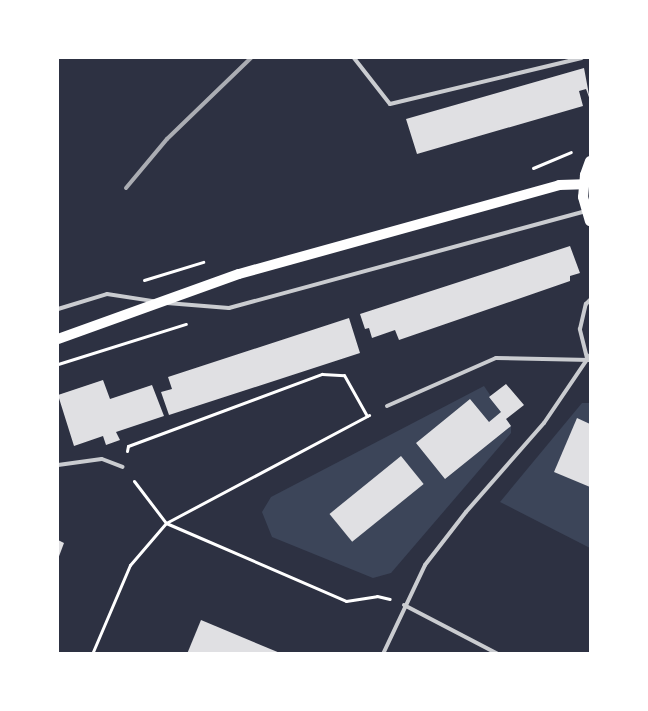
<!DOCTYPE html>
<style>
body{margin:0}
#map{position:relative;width:648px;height:711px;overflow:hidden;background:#2d3142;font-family:Karla,sans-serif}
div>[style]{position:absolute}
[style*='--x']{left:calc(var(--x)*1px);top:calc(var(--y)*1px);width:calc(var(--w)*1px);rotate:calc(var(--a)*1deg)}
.green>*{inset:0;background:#3c4559}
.building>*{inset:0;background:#e0e0e3;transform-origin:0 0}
.path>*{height:3px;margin:-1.5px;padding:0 1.5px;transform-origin:1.5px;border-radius:1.5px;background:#fff}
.service>*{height:4px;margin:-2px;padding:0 2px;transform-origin:2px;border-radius:2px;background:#caccd0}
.secondary>*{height:10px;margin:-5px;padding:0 5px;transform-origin:5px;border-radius:5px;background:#fff}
.rail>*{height:4px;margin:-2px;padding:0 2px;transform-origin:2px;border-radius:2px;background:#abadb3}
span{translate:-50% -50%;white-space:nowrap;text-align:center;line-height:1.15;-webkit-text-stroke:4px #fff;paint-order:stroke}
.frame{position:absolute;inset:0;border:59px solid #fff;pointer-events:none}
</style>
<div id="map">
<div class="green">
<div style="clip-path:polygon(484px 386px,511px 426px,511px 433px,391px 573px,373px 578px,272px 537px,262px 512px,271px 497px)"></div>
<div style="clip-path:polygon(582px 403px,590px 403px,590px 548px,500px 502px)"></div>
</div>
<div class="building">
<div style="clip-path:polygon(584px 68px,590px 100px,586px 89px,579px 91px,583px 106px,417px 154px,406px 119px)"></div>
<div style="clip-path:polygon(570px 246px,580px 273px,570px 276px,570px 281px,399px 340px,395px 330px,372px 338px,369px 328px,365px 329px,360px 314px)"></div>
<div style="clip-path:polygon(349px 318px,360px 353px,169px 415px,161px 392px,172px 389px,168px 377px)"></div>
<div style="clip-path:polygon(103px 380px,110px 399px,152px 385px,164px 416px,116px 432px,120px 440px,106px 445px,103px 436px,74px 446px,58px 395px)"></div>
<div style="clip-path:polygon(506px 384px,524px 405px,506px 419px,511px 426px,445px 479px,416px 443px,470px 399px,489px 422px,501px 412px,489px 397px)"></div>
<div style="clip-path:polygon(577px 418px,590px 424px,590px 487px,554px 472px)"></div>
<div style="left:401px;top:456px;width:36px;height:92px;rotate:51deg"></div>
<div style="clip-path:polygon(58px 540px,64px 543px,58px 559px)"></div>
<div style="clip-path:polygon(201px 620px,280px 653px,280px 654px,187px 654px)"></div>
</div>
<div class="path">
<div style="--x:533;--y:168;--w:41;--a:-22.8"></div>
<div style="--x:144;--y:280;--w:62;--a:-17"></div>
<div style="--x:58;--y:364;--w:134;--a:-17.4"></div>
<div style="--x:127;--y:451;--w:5;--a:-79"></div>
<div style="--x:128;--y:446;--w:207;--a:-20.4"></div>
<div style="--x:322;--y:374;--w:22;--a:3"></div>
<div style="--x:344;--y:375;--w:47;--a:60.7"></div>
<div style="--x:134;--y:481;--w:53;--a:52.7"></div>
<div style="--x:166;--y:523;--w:196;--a:23.4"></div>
<div style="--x:346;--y:601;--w:31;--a:-9"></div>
<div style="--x:377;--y:596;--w:13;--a:13"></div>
<div style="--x:92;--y:654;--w:97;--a:-66.9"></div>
<div style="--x:130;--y:565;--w:55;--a:-49.4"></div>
<div style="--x:166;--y:523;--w:230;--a:-28"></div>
</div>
<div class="service">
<div style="--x:354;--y:58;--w:58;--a:52"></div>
<div style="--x:390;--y:104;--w:197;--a:-13.5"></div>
<div style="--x:167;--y:303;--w:62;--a:4.6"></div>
<div style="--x:229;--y:308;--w:370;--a:-15.2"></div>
<div style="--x:58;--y:309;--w:51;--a:-17"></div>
<div style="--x:107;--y:294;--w:47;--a:8.7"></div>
<div style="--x:587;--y:358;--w:30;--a:-104"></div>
<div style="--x:580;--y:329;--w:26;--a:-77"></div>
<div style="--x:586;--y:304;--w:6;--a:-45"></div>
<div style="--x:387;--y:406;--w:119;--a:-23.8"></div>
<div style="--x:496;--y:358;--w:94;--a:1.2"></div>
<div style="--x:58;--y:465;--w:44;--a:-7.8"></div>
<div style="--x:102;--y:459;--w:22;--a:21"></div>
<div style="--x:404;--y:605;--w:106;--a:27.5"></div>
<div style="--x:383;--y:654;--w:98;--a:-64.7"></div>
<div style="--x:425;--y:565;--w:67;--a:-52.3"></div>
<div style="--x:466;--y:512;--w:118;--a:-48.8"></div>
<div style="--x:544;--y:423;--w:82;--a:-55.9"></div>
</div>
<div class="secondary">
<div style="--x:590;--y:161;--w:15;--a:110"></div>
<div style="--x:585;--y:175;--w:22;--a:95"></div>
<div style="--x:583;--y:197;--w:25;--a:74"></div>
<div style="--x:58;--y:339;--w:192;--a:-19.8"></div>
<div style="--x:239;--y:274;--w:332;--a:-15.5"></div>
<div style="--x:559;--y:185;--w:24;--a:-2"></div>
</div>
<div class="rail">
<div style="--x:126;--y:188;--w:64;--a:-50.1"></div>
<div style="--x:167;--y:139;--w:117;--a:-44"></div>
</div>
<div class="frame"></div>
</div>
